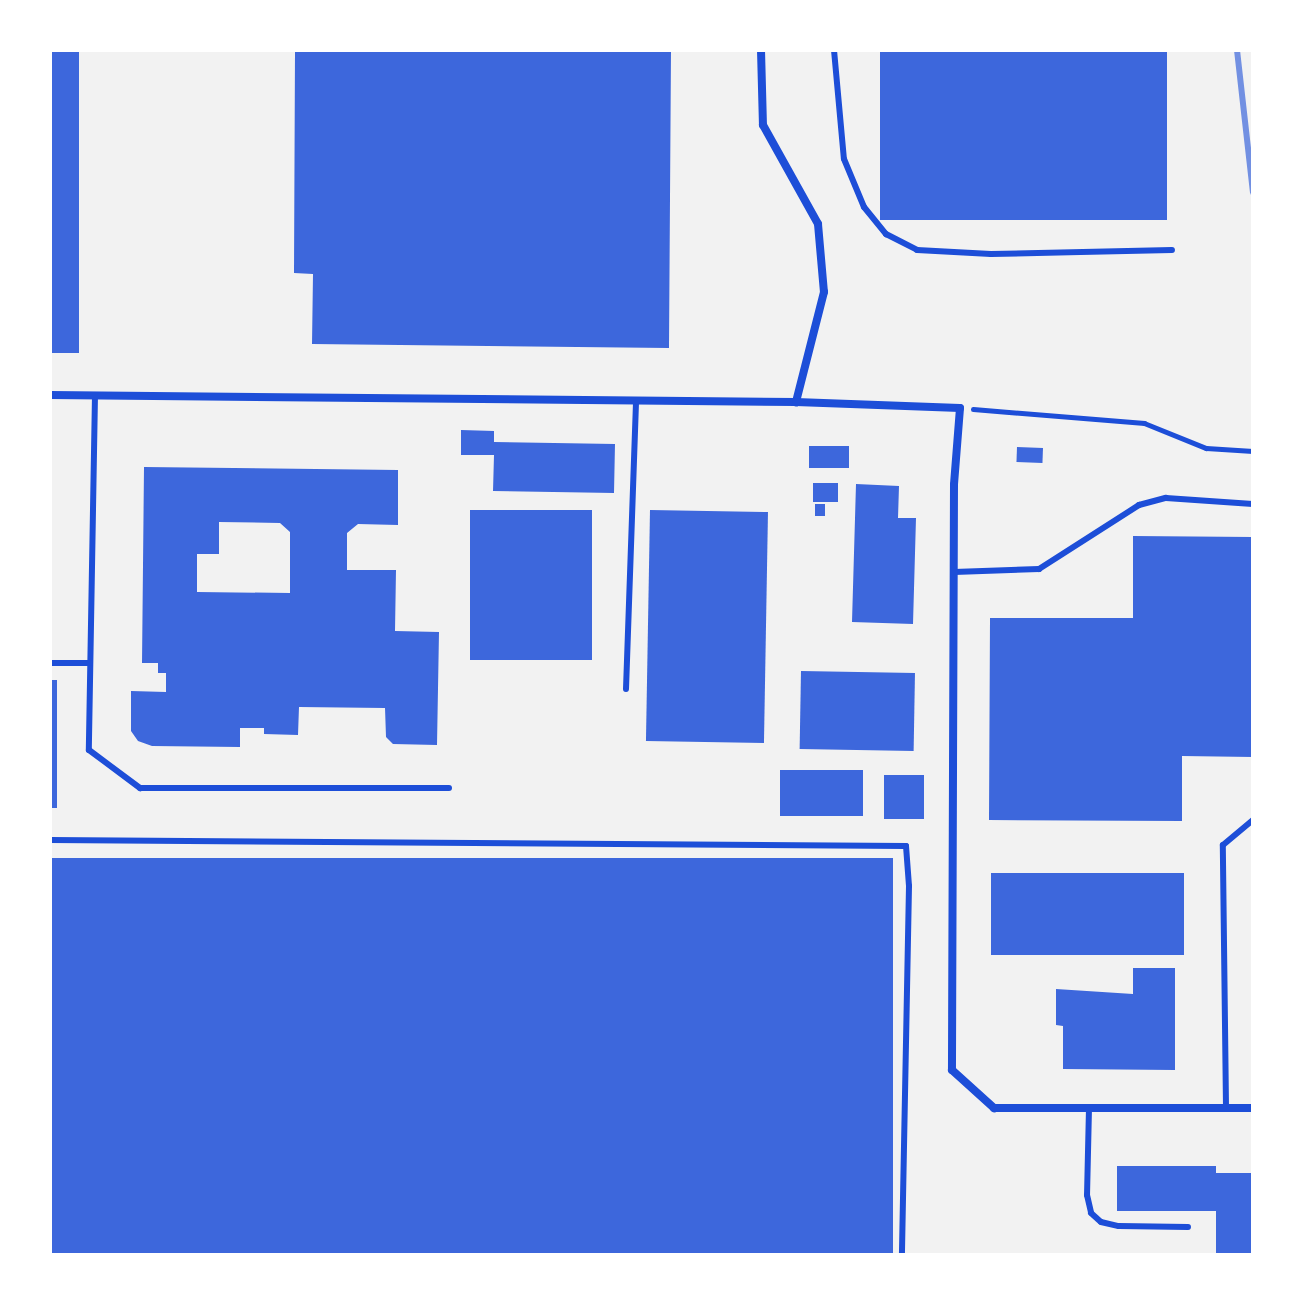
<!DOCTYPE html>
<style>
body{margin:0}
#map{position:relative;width:1303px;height:1305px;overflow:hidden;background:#f2f2f2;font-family:Cabin,sans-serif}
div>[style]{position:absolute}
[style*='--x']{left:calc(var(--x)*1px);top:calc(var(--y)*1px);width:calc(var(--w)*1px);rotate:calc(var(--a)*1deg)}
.building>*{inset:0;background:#3d67dc;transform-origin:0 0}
.path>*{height:5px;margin:-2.5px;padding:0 2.5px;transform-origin:2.5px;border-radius:2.5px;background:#1d4ed8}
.service>*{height:6px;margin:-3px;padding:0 3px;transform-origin:3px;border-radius:3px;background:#1d4ed8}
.minor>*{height:8px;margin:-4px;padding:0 4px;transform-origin:4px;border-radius:4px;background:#1d4ed8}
.rail>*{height:6px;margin:-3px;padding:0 3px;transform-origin:3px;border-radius:3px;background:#7290e2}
span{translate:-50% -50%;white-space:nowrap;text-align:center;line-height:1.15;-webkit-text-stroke:6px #fff;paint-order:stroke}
.frame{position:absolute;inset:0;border:52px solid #fff;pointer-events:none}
</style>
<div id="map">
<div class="building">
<div style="left:50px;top:50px;width:29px;height:303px"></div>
<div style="clip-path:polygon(295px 50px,671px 50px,669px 348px,312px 344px,313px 274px,294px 273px)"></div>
<div style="left:880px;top:50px;width:287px;height:170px"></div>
<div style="clip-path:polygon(461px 430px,494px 431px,494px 442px,615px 444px,614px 493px,493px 491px,494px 455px,461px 455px)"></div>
<div style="left:809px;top:446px;width:40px;height:22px"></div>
<div style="left:1017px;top:447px;width:26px;height:15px;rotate:2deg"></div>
<div style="clip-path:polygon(evenodd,144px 467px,398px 470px,398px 525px,358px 524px,347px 533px,347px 570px,396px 570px,395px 631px,439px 632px,437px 745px,393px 744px,386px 737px,385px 708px,299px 707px,298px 735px,264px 734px,264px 728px,240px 728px,240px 747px,152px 746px,138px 741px,131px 731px,131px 691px,166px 692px,166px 673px,158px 673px,158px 663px,142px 663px,144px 467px,219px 522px,280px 523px,290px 532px,290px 593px,197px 592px,197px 554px,219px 554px,219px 522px)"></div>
<div style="left:813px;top:483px;width:25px;height:19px"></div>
<div style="clip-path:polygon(856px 484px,899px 486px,898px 518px,916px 518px,913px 624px,852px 622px)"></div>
<div style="left:815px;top:504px;width:10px;height:12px"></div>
<div style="left:470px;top:510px;width:122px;height:150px"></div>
<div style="left:650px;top:510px;width:118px;height:231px;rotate:1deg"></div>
<div style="clip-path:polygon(1133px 536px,1253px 537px,1253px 757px,1182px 756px,1182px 821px,989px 820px,990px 618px,1133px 618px)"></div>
<div style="left:801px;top:671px;width:114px;height:78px;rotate:1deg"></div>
<div style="left:50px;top:680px;width:7px;height:128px"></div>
<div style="left:780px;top:770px;width:83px;height:46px"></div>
<div style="left:884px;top:775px;width:40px;height:44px"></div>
<div style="left:50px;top:858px;width:843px;height:397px"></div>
<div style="left:991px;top:873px;width:193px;height:82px"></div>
<div style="clip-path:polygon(1133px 968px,1175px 968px,1175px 1070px,1063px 1069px,1063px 1026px,1056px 1025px,1056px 989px,1133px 994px)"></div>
<div style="clip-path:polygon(1117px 1166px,1216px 1166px,1216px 1173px,1253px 1173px,1253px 1255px,1216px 1255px,1216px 1211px,1117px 1211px)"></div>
</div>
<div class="path">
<div style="--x:973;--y:409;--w:172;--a:4.7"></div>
<div style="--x:1144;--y:423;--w:67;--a:22"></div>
<div style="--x:1206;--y:448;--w:47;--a:3.7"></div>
</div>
<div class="service">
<div style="--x:834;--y:50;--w:109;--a:84.8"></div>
<div style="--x:844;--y:159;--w:52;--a:67.4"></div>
<div style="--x:864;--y:207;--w:35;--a:51"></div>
<div style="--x:886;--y:234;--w:35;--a:27"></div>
<div style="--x:917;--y:250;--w:74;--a:3.1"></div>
<div style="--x:991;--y:254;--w:181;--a:-1.3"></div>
<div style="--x:95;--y:395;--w:355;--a:91"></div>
<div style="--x:89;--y:750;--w:64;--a:36.7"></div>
<div style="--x:140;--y:788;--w:309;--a:0"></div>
<div style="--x:954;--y:572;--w:85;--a:-2"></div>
<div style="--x:1039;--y:569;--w:119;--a:-32.6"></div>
<div style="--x:1139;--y:505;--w:28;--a:-15"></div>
<div style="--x:1166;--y:498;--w:87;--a:3.9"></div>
<div style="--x:50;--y:663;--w:40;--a:0"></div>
<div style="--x:626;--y:689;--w:288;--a:-88"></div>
<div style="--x:50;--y:840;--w:856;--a:0.4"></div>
<div style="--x:906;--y:846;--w:40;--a:85.7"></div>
<div style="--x:909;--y:886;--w:369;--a:91.1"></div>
<div style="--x:1226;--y:1107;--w:262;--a:-90.7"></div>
<div style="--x:1223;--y:845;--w:39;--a:-40"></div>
<div style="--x:1089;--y:1108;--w:87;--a:91.3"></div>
<div style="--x:1087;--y:1195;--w:18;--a:77"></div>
<div style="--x:1091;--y:1213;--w:13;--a:42"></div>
<div style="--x:1101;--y:1222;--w:18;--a:13"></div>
<div style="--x:1119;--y:1226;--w:69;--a:0.8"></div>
</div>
<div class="minor">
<div style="--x:761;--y:50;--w:75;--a:88.5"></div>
<div style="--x:763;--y:125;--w:113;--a:60.9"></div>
<div style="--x:818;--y:224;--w:68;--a:85"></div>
<div style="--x:824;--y:292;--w:114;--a:104.3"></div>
<div style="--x:50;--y:395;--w:746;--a:0.54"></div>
<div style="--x:796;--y:402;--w:164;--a:2.1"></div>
<div style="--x:960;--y:408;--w:77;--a:94.5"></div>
<div style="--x:954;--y:485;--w:585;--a:90.2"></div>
<div style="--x:952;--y:1070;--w:57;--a:42.1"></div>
<div style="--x:994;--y:1108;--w:259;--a:0"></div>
</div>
<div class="rail">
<div style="--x:1237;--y:50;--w:143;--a:83.6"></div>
</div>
<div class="frame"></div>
</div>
